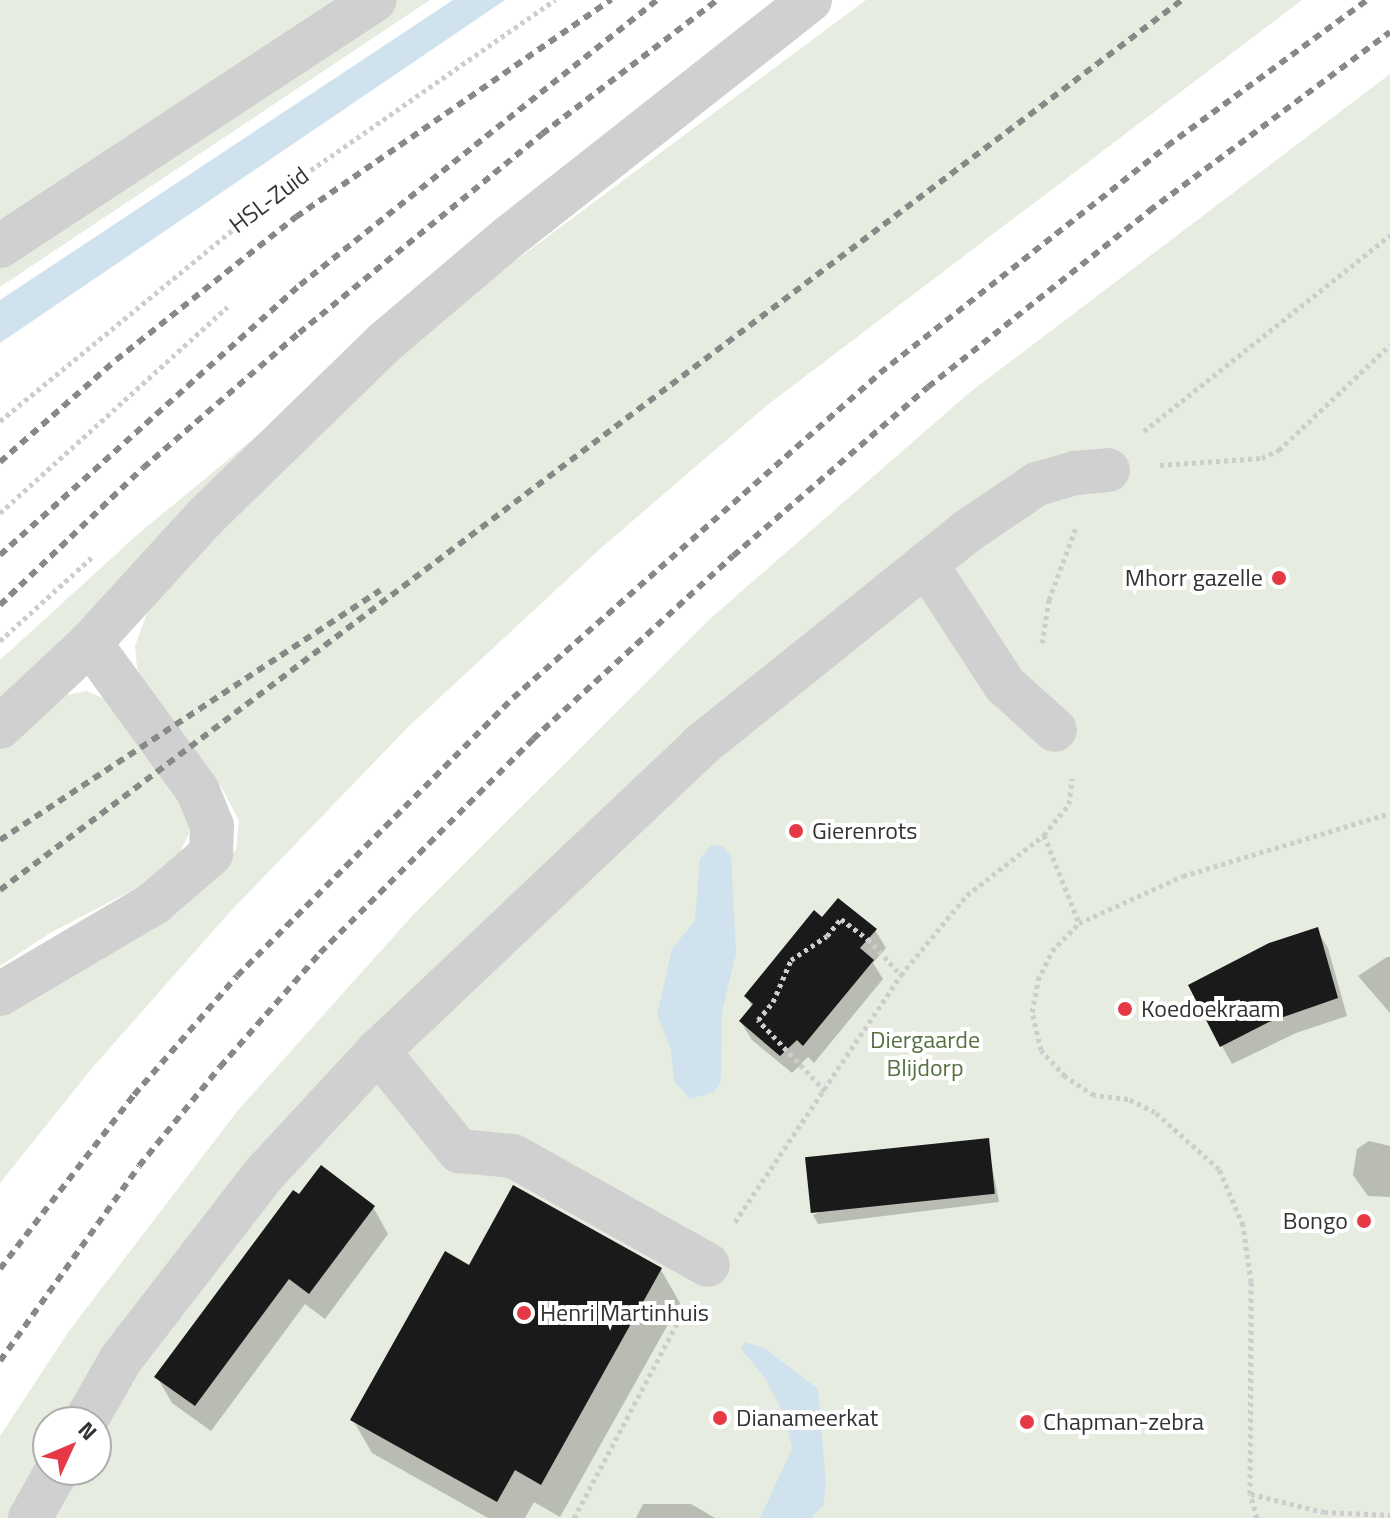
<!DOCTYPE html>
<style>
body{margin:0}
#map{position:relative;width:1390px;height:1518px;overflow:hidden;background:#fff;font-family:"Titillium Web",sans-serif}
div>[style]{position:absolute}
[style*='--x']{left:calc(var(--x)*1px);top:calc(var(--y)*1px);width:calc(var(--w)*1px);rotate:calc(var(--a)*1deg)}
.green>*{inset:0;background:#e6ecdf}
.water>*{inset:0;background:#cfe2ee}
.shadow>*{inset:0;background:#0003}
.building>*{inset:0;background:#1a1a1a;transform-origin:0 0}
.path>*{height:5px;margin-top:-2.5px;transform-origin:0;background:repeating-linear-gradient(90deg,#cdcdcd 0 4px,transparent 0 8px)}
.minor>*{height:44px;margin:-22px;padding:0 22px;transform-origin:22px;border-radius:22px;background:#d0d0d0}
.rail>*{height:6px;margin-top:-3px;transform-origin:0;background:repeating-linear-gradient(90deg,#888 0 8px,transparent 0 14px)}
.dots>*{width:22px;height:22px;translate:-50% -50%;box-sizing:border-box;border:4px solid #fff;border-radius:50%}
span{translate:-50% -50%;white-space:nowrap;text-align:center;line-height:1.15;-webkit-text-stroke:8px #fff;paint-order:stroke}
.street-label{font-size:24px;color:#333}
.poi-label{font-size:24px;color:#333}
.right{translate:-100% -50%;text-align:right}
.left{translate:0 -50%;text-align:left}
.park-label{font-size:24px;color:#56703f}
.north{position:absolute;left:32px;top:1406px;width:80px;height:80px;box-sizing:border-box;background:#fff;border:2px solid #adadad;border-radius:50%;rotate:46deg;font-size:22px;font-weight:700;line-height:32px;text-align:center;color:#333}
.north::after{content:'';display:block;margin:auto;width:28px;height:36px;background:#e63946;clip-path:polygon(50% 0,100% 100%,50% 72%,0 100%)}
</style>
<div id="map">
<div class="green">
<div style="clip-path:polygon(0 0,430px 0,0 287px)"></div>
<div style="clip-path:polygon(866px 0,1302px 0,766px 406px,600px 549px,409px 726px,228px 914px,93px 1067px,0 1183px,0 1012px,217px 876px,236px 849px,239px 821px,222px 788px,146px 689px,137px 668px,135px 646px,147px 613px,172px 572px,445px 313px)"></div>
<div style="clip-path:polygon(evenodd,1390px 74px,1390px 1518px,0 1518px,0 1436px,69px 1331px,239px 1109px,414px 914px,712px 617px,969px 393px,1390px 74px,48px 1422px,96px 1422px,96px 1470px,48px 1470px,48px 1422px)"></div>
<div style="clip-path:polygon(398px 319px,0 709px,0 660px,137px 535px)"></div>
<div style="clip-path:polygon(87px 691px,111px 702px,191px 806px,189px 834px,175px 861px,150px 881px,50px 933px,0 966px,0 746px,61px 696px)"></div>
</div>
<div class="water">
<div style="clip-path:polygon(453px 0,505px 0,0 343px,0 300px)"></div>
<div style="clip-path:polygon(711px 845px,722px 846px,731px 855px,736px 953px,722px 1012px,721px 1081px,714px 1092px,690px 1099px,674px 1081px,671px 1050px,657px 1015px,672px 949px,695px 920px,700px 859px)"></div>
<div style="clip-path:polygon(745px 1342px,764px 1348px,818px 1389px,826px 1484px,823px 1506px,811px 1518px,760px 1518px,792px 1449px,785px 1417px,765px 1378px,741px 1349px)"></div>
</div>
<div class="shadow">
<div style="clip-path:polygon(822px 920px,875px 930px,886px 948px,873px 963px,883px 979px,814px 1063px,808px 1057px,792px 1073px,752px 1040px,741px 1022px,753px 1008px,746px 996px)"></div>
<div style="clip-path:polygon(1317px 930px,1328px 948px,1347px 1016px,1296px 1033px,1232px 1064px,1222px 1046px)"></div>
<div style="clip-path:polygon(1387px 957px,1390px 957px,1390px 1013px,1358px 976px)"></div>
<div style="clip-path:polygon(987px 1140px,999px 1202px,818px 1224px,813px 1215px)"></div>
<div style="clip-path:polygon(1369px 1141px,1390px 1146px,1390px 1197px,1368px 1196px,1353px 1175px,1357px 1149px)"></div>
<div style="clip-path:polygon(373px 1207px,388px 1234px,325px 1319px,305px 1304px,211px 1431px,172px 1403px,157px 1377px)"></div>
<div style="clip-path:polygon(470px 1267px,661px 1270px,680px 1303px,560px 1517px,534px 1502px,525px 1518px,488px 1518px,372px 1453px,353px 1420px)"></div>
<div style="clip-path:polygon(643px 1504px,691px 1504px,715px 1518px,636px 1518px)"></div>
</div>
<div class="building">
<div style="clip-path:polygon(838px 898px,877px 929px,860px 948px,874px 960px,803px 1046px,797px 1040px,780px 1056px,739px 1021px,753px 1004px,744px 996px,814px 910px,822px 917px)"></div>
<div style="clip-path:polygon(1318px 927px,1338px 998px,1269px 1022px,1220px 1047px,1188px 985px,1269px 943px)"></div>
<div style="left:989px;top:1138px;width:56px;height:185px;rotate:84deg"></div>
<div style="clip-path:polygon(321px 1165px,375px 1206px,309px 1294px,289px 1279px,195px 1406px,154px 1377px,293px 1190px,299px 1194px)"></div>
<div style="clip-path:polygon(513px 1185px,662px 1268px,541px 1485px,515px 1470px,497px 1502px,350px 1420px,445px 1251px,469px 1265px)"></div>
</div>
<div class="path">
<div style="--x:0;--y:421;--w:360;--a:-39.4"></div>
<div style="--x:278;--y:193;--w:338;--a:-34.9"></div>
<div style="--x:1144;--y:431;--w:315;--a:-38.5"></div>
<div style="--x:1160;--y:465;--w:102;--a:-3.9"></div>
<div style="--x:1262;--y:458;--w:19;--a:-25"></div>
<div style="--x:1279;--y:450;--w:153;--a:-43.4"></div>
<div style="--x:0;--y:513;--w:307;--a:-42.2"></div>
<div style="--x:0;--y:641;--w:126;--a:-42.4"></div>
<div style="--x:1042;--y:643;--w:44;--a:-80.8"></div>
<div style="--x:1049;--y:600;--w:78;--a:-69.7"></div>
<div style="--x:1044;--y:835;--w:95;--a:68.3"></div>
<div style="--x:825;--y:1091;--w:98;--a:-133.3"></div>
<div style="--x:758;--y:1020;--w:23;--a:-50"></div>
<div style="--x:773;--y:1002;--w:46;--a:-66.8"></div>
<div style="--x:791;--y:960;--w:43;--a:-33.7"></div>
<div style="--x:827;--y:936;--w:22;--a:-51"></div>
<div style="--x:841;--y:919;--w:34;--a:37"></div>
<div style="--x:868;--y:939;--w:49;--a:47.5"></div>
<div style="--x:735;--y:1222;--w:298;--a:-56.1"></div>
<div style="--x:901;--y:975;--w:104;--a:-50.5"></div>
<div style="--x:967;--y:895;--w:98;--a:-37.9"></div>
<div style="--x:1044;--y:835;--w:40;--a:-51"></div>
<div style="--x:1069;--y:804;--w:26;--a:-83"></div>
<div style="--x:1251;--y:1494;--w:75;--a:13.9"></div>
<div style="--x:1324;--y:1512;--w:66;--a:2.6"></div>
<div style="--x:574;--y:1518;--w:235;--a:-62.1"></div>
<div style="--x:1257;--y:1518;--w:25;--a:-106"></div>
<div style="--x:1250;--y:1494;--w:212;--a:-89.7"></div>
<div style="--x:1251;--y:1282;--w:58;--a:-98"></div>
<div style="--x:1243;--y:1225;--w:61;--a:-113.2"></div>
<div style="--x:1219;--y:1169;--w:86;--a:-138.3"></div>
<div style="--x:1155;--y:1112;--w:30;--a:-154"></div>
<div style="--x:1128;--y:1099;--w:34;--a:-173"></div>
<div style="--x:1094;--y:1095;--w:35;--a:-147"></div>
<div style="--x:1065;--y:1076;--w:35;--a:-133"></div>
<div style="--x:1041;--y:1050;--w:39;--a:-103"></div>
<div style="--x:1032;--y:1012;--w:33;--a:-79"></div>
<div style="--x:1038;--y:980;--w:32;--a:-64"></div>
<div style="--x:1052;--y:951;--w:39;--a:-46"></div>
<div style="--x:1079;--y:923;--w:114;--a:-24.3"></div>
<div style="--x:1183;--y:876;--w:216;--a:-16.9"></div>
</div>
<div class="minor">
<div style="--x:0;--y:246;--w:448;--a:-33.3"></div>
<div style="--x:926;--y:564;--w:145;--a:56.9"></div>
<div style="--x:1005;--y:685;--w:67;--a:42"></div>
<div style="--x:0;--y:727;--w:123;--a:-43"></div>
<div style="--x:0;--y:994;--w:178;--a:-30.5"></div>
<div style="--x:153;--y:904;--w:77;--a:-40.8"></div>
<div style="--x:211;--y:854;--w:28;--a:-88"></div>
<div style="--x:212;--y:826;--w:38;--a:-112"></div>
<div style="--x:198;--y:791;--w:183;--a:-126.1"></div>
<div style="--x:90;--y:643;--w:171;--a:-47.6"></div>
<div style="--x:205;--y:517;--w:251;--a:-44.2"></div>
<div style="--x:385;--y:342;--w:162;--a:-40.3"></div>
<div style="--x:509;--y:237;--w:383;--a:-38.2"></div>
<div style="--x:378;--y:1051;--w:129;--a:51"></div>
<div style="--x:459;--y:1151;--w:54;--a:5.3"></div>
<div style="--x:513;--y:1156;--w:223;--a:29.2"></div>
<div style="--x:85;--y:1422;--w:73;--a:-60.3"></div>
<div style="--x:121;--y:1359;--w:235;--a:-52.3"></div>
<div style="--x:265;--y:1173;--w:166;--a:-47.2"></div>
<div style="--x:378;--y:1051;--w:444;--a:-43.4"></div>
<div style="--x:700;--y:746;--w:341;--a:-38.8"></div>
<div style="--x:966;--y:532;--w:86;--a:-34.1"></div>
<div style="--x:1037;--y:484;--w:40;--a:-16"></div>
<div style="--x:1075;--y:473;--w:33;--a:-5"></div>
<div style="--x:30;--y:1518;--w:55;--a:-60.6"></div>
</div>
<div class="rail">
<div style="--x:0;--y:462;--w:154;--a:-41.3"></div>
<div style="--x:116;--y:360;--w:230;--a:-38.5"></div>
<div style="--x:296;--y:217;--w:383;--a:-34.6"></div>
<div style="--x:0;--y:555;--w:404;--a:-42"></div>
<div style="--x:300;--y:285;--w:457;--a:-38.6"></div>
<div style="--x:0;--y:605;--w:198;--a:-43.8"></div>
<div style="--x:143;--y:468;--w:206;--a:-40.9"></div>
<div style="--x:299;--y:333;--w:314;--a:-39.3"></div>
<div style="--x:542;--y:134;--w:220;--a:-37.4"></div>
<div style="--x:0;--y:840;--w:455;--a:-33.3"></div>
<div style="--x:0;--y:890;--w:1480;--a:-36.98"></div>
<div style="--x:0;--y:1269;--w:220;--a:-52.4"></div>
<div style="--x:134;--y:1095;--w:157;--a:-49.1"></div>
<div style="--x:237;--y:976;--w:392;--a:-45.2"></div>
<div style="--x:513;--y:698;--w:490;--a:-41.5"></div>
<div style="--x:880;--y:373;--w:366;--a:-38.3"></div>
<div style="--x:1167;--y:146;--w:248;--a:-36.1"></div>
<div style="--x:0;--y:1361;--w:239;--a:-54.5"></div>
<div style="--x:139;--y:1166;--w:128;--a:-50.7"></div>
<div style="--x:220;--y:1067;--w:152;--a:-48.7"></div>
<div style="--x:320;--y:953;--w:302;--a:-45.1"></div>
<div style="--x:533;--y:739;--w:271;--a:-42.5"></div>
<div style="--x:733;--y:556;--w:258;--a:-40.9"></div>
<div style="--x:928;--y:387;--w:283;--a:-38.5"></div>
<div style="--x:1149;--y:211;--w:300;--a:-36.6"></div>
</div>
<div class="dots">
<div style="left:1279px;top:578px;background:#e63946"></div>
<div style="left:796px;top:831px;background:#e63946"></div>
<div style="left:1125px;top:1009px;background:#e63946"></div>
<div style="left:1364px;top:1221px;background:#e63946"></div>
<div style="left:524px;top:1313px;background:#e63946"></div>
<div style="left:720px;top:1418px;background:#e63946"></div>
<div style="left:1027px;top:1422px;background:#e63946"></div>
</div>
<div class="street-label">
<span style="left:269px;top:200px;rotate:-37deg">HSL-Zuid</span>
</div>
<div class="poi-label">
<span class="right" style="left:1263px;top:578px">Mhorr gazelle</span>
<span class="left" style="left:812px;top:831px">Gierenrots</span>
<span class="left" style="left:1141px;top:1009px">Koedoekraam</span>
<span class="right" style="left:1348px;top:1221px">Bongo</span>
<span class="left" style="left:540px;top:1313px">Henri Martinhuis</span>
<span class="left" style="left:736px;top:1418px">Dianameerkat</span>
<span class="left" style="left:1043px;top:1422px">Chapman-zebra</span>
</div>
<div class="park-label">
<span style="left:925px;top:1054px">Diergaarde<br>Blijdorp</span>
</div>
<div class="north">N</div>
</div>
